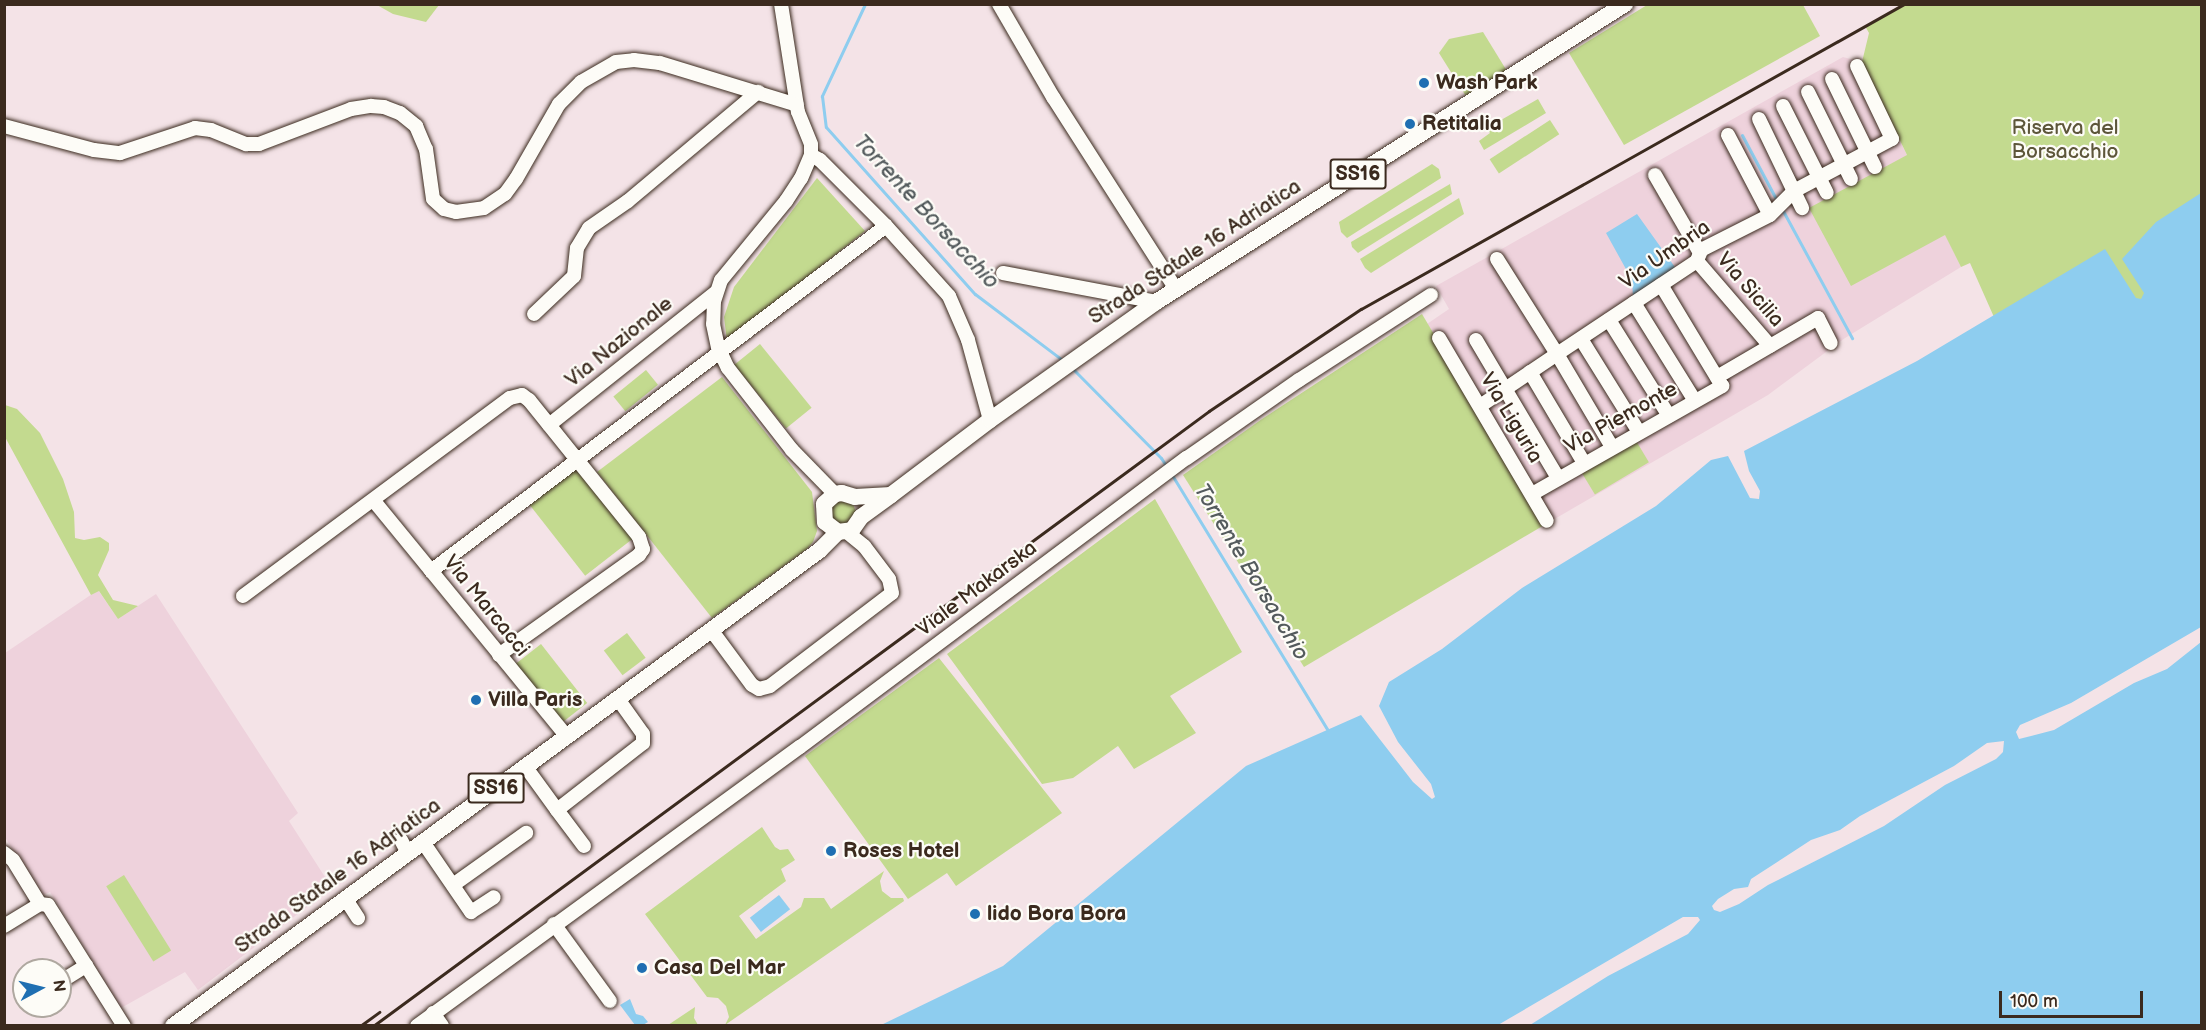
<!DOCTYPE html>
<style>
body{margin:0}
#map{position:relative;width:2206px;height:1030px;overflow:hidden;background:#f4e3e7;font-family:"Balsamiq Sans",sans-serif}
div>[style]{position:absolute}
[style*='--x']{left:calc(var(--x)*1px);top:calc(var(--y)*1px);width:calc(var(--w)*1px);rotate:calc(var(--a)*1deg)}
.built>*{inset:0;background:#eed2dc}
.green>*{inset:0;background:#c3da8f;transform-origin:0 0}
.water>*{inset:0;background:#8ecdef;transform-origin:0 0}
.pier>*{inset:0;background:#f4e3e7}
.stream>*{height:3px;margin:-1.5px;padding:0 1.5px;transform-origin:1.5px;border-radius:1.5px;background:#8ecdef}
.roads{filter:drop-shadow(0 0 2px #3b2a1e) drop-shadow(0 0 2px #3b2a1e)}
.minor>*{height:14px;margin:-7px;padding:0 7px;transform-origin:7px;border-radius:7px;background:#fdfcf7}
.major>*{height:16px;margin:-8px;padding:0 8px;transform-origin:8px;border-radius:8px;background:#fdfcf7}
.rail>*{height:3px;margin:-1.5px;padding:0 1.5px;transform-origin:1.5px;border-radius:1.5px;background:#3b2a1e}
.dots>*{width:16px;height:16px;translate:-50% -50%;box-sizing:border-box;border:3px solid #fdfcf7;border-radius:50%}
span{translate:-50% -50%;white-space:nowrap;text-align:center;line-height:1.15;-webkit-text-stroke:4.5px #fdfcf7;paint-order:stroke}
.shield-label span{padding:2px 4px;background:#fdfcf7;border:2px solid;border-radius:4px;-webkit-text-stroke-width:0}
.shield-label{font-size:20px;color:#3b2a1e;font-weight:700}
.poi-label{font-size:21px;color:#3b2a1e;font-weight:700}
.left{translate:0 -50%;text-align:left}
.park-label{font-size:21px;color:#5d563a}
.street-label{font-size:21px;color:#3b2a1e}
.water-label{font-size:22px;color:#545b5d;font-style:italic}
.frame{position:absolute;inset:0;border:6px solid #3b2a1e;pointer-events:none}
.north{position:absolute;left:12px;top:958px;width:60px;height:60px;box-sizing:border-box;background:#fdfcf7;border:2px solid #afa8a0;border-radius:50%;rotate:83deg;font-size:16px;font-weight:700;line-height:24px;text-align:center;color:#3b2a1e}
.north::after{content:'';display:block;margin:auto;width:21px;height:27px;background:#1f6fb2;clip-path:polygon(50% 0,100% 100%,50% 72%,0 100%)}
.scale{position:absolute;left:1999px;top:991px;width:144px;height:27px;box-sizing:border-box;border:3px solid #3b2a1e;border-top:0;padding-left:8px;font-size:18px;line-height:21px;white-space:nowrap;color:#3b2a1e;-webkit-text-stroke:4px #fdfcf7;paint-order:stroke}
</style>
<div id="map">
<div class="built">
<div style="clip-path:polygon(1843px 57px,1862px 62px,1961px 267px,1845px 338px,1768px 395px,1546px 524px,1427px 324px,1449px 309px,1436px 286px)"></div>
<div style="clip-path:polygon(98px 590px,118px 619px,156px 594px,298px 813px,289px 821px,332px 888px,198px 990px,185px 972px,121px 1008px,50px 892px,41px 896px,5px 837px,5px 653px)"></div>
</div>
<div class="green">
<div style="clip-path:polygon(377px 5px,439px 5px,426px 22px,393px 14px)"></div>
<div style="clip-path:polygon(1647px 5px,1803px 5px,1820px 36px,1624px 145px,1569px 53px)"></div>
<div style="clip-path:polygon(1905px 5px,2201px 5px,2201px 279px,2025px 387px,1970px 263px,1961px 267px,1945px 235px,1851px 286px,1809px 208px,1907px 155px,1862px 62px,1869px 33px,1865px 26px)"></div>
<div style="clip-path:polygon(1483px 32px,1510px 76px,1469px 101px,1439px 53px,1449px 39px)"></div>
<div style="clip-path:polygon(1538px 99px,1546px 113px,1484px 150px,1479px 141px,1490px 133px,1487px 128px)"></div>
<div style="left:1550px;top:120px;width:17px;height:72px;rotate:57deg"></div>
<div style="clip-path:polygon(1432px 164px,1439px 169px,1441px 178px,1347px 238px,1341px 232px,1339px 222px)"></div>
<div style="clip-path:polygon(817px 178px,865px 231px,727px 341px,724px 317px,734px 287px)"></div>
<div style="clip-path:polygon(1450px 184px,1452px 194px,1358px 253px,1352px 247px,1351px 242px)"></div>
<div style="clip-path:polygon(1459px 198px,1464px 214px,1371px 273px,1365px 268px,1360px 259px)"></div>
<div style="clip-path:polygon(1422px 314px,1546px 524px,1304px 667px,1183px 475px,1262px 419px)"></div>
<div style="left:760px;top:344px;width:82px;height:33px;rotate:51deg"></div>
<div style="left:646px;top:370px;width:19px;height:42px;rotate:51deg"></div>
<div style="clip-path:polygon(722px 377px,812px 492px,817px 531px,813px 542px,807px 549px,712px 618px,597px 472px)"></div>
<div style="clip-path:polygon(5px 405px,17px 409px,40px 433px,63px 479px,74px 512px,75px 538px,84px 540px,100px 537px,109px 543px,109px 550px,98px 575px,113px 600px,138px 606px,118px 619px,99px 591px,91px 595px,5px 437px)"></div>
<div style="left:1635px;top:439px;width:27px;height:63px;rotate:59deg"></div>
<div style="left:577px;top:468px;width:90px;height:60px;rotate:52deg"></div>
<div style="clip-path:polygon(841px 499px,853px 504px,856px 512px,846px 526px,833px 523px,830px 506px)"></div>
<div style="clip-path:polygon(1155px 499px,1242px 652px,1170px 696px,1196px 733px,1134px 769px,1118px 746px,1073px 778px,1042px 784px,947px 654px)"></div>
<div style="left:627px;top:633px;width:31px;height:29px;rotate:53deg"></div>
<div style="left:541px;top:644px;width:75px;height:32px;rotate:52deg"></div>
<div style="clip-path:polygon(939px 658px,1062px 813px,956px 886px,947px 873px,908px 899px,805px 756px)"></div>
<div style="clip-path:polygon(762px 827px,775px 847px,780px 850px,788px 849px,795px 860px,781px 869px,786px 881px,739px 916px,756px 939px,801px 907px,804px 898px,824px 898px,831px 909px,884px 871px,880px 881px,882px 891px,891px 898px,903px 898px,904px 901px,725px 1025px,729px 1017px,726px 1006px,718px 998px,707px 997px,645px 914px)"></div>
<div style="left:124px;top:875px;width:89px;height:21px;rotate:58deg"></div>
<div style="clip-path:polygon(695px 1007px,694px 1018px,698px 1025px,668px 1025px)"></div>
</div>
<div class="water">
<div style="clip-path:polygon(2201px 193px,2201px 1025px,879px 1026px,1003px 966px,1246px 766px,1361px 715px,1413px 782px,1432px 799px,1435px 797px,1431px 784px,1398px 742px,1379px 706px,1389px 682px,1442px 649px,1522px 588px,1656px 506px,1711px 460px,1728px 456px,1750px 498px,1759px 499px,1760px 491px,1749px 471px,1744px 451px,1917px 361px,2105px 249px,2136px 298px,2141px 299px,2144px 293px,2122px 259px,2156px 222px)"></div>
<div style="clip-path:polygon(1637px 214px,1677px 270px,1633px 297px,1632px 280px,1606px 233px)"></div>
<div style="left:779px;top:895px;width:18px;height:37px;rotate:52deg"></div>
<div style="clip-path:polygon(630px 999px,636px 1014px,643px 1016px,648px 1022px,643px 1025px,635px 1025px,620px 1005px)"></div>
</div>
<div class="pier">
<div style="clip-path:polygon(2201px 627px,2201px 642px,2167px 669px,2134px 683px,2054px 730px,2019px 739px,2016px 732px,2020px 725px,2071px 703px)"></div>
<div style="clip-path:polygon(2004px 741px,2003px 752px,1996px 759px,1945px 785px,1884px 826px,1768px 885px,1739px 904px,1720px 912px,1714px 910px,1712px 906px,1718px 899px,1734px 889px,1748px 887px,1751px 879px,1811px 840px,1840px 830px,1860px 816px,1954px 766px,1987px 743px)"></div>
<div style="clip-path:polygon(1683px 917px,1698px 917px,1700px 920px,1688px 934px,1608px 976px,1530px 1025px,1498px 1025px)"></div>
</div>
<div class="stream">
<div style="--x:865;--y:4;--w:102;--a:115.1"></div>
<div style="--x:822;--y:96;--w:31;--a:83"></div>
<div style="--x:826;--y:127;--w:224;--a:48.3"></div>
<div style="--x:975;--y:294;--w:113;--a:37.1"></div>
<div style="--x:1742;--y:135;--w:72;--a:62"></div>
<div style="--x:1782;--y:209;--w:147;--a:61.5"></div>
<div style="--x:1072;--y:368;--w:127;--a:45.3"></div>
<div style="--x:1161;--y:458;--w:11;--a:56"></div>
<div style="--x:1172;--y:475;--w:298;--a:58.6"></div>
</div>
<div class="roads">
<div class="minor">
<div style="--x:781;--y:4;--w:109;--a:81.1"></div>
<div style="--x:798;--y:112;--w:35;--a:68"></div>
<div style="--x:811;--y:145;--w:10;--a:90"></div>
<div style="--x:811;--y:155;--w:25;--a:113"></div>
<div style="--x:801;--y:178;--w:27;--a:123"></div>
<div style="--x:786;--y:201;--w:102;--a:129.4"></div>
<div style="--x:721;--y:280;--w:22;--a:108"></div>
<div style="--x:714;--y:301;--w:23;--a:92"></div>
<div style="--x:713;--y:324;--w:24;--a:78"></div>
<div style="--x:718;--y:347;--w:23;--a:65"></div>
<div style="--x:728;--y:368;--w:104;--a:52"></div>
<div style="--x:792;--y:450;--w:62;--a:45.7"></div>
<div style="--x:999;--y:4;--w:108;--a:59.9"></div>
<div style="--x:1053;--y:97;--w:228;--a:57.4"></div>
<div style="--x:1832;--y:79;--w:98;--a:64"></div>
<div style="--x:1808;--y:92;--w:97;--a:63.7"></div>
<div style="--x:1783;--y:106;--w:97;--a:63.2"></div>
<div style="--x:1759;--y:119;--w:99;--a:64.2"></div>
<div style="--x:4;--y:126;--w:93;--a:14.9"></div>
<div style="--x:94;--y:150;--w:26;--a:7"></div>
<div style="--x:120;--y:153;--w:79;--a:-18.4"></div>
<div style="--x:195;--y:128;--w:16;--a:7"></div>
<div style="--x:211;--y:130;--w:38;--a:22"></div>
<div style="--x:246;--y:144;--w:13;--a:0"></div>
<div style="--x:259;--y:144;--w:98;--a:-20.8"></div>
<div style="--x:351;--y:109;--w:20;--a:-9"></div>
<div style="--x:371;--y:106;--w:13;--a:4"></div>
<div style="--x:384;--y:107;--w:17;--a:21"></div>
<div style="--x:400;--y:113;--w:21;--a:39"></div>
<div style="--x:416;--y:126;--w:25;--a:67"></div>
<div style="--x:426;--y:149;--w:50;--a:82"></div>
<div style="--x:433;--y:199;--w:15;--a:42"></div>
<div style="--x:444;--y:209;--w:12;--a:14"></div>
<div style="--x:456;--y:212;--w:28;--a:-8"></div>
<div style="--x:484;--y:208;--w:25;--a:-34"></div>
<div style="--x:505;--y:194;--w:19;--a:-54"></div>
<div style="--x:516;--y:179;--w:86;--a:-60.2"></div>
<div style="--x:559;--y:104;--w:31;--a:-45"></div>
<div style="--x:581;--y:82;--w:40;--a:-29.7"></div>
<div style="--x:616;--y:62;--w:18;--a:-6"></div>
<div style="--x:634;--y:60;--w:26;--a:7"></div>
<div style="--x:660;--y:63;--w:143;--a:17"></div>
<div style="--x:1728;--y:135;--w:90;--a:62.3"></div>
<div style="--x:811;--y:155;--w:10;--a:29"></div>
<div style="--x:820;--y:160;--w:93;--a:45"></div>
<div style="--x:886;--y:226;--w:94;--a:48"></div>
<div style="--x:949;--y:296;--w:48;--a:66.6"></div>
<div style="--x:968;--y:340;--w:83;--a:74.6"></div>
<div style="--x:1655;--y:175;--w:90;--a:60"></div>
<div style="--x:1497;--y:259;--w:112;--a:57.7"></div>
<div style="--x:1557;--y:354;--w:168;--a:-33.6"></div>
<div style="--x:1697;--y:261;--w:12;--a:-70"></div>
<div style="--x:1701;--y:250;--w:77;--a:-26.9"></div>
<div style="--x:1770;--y:215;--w:34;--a:-45"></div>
<div style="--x:1794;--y:191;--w:111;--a:-28"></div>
<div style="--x:1892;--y:139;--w:81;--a:-115.6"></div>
<div style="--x:1697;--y:261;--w:112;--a:49.3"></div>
<div style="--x:1003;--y:273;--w:156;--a:10.7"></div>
<div style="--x:1634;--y:303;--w:115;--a:58.1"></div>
<div style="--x:534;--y:314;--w:55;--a:-43.5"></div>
<div style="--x:574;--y:276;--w:28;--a:-84"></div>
<div style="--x:577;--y:248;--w:23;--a:-59"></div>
<div style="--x:589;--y:228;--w:47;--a:-34.7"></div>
<div style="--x:628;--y:201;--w:170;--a:-40"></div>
<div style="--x:1609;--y:320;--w:113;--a:58"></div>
<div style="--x:1439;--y:338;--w:212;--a:59.5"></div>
<div style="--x:1581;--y:339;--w:110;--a:58.1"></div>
<div style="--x:1476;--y:340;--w:161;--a:59.3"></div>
<div style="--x:1530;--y:372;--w:106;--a:59.3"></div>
<div style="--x:1717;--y:377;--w:117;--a:-30.3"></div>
<div style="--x:1818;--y:318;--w:28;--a:63"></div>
<div style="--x:1480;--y:406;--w:93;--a:-34"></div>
<div style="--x:1557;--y:354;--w:108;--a:59.4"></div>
<div style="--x:549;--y:425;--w:213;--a:-38.5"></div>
<div style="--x:1532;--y:494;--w:219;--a:-29.6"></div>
<div style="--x:1722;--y:386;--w:118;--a:-121.1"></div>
<div style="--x:374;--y:501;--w:305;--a:50.7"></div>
<div style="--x:431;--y:571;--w:571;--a:-37.17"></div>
<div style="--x:243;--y:596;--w:332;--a:-36.6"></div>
<div style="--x:510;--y:398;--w:12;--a:-14"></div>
<div style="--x:522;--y:395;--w:9;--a:36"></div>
<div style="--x:529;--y:400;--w:176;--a:51.2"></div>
<div style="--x:639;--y:537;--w:13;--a:72"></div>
<div style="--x:643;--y:549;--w:7;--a:124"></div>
<div style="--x:639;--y:555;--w:172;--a:144.5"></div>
<div style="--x:712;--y:631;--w:67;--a:53.5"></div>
<div style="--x:752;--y:685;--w:8;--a:30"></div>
<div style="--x:759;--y:689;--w:11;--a:-15"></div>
<div style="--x:770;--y:686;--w:153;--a:-37.3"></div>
<div style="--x:892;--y:593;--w:14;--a:-102"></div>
<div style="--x:889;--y:579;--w:41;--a:-127.1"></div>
<div style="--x:864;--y:546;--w:22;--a:-141"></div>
<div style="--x:525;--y:766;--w:54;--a:54"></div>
<div style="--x:557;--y:810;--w:109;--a:-37.9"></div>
<div style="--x:643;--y:743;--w:9;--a:-90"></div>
<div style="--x:643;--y:734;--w:43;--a:-125.5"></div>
<div style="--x:557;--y:810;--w:45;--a:53.1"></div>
<div style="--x:401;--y:840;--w:15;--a:62"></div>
<div style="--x:423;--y:842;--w:85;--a:55.6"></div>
<div style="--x:471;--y:912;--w:27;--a:-33"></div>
<div style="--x:4;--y:853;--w:11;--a:38"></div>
<div style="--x:13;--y:860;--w:52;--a:58.5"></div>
<div style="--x:453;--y:885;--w:90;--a:-35.5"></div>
<div style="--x:345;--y:898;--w:24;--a:57"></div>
<div style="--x:554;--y:924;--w:95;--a:54"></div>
<div style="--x:4;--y:926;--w:42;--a:-31.4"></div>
<div style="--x:40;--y:904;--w:8;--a:7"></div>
<div style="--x:48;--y:905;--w:143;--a:57.9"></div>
<div style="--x:60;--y:982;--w:31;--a:-32"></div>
<div style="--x:433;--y:1013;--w:16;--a:55"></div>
<div style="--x:417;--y:1026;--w:474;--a:-36.1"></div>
<div style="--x:800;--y:747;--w:483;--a:-36.8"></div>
<div style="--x:1187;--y:458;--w:136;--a:-34.9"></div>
<div style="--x:1299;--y:380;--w:157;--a:-32.8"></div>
</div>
<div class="major">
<div style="--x:891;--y:495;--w:36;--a:177"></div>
<div style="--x:855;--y:497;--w:14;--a:-163"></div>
<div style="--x:842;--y:493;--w:7;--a:172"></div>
<div style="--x:835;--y:494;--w:15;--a:138"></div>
<div style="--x:824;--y:504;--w:18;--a:87"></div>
<div style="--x:825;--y:522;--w:16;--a:38"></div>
<div style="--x:838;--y:532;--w:14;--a:-8"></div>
<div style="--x:852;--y:530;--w:16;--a:-55"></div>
<div style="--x:861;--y:517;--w:37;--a:-36"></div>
<div style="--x:891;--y:495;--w:124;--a:-37.1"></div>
<div style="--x:990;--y:420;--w:204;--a:-35.4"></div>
<div style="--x:1156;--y:302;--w:556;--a:-32.43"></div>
<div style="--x:173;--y:1026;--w:803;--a:-36.34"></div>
<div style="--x:820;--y:550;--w:25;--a:-45"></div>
</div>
</div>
<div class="rail">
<div style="--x:360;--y:1026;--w:24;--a:-36"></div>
<div style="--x:373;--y:1026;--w:1038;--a:-36.34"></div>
<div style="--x:1209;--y:411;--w:183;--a:-33.9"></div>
<div style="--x:1361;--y:309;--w:623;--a:-29.32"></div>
</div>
<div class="dots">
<div style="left:1424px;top:83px;background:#1f6fb2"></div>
<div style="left:1410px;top:124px;background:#1f6fb2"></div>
<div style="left:476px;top:700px;background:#1f6fb2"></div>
<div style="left:831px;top:851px;background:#1f6fb2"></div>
<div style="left:975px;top:914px;background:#1f6fb2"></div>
<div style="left:642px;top:968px;background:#1f6fb2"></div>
</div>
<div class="shield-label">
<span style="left:1358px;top:174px">SS16</span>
<span style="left:496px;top:788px">SS16</span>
</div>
<div class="poi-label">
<span class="left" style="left:1436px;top:83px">Wash Park</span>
<span class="left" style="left:1422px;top:124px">Retitalia</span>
<span class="left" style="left:488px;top:700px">Villa Paris</span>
<span class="left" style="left:843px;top:851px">Roses Hotel</span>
<span class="left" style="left:987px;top:914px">lido Bora Bora</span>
<span class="left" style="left:654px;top:968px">Casa Del Mar</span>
</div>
<div class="park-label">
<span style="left:2065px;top:140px">Riserva del<br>Borsacchio</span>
</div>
<div class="street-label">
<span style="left:1195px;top:252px;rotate:-33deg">Strada Statale 16 Adriatica</span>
<span style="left:1665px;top:255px;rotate:-35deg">Via Umbria</span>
<span style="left:1750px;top:290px;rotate:49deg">Via Sicilia</span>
<span style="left:619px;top:342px;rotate:-39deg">Via Nazionale</span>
<span style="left:1511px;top:418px;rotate:59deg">Via Liguria</span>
<span style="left:1621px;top:418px;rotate:-29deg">Via Piemonte</span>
<span style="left:977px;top:589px;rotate:-37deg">Viale Makarska</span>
<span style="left:486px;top:606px;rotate:51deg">Via Marcacci</span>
<span style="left:338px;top:876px;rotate:-36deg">Strada Statale 16 Adriatica</span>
</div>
<div class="water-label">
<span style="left:926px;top:212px;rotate:47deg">Torrente Borsacchio</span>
<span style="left:1251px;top:572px;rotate:59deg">Torrente Borsacchio</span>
</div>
<div class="frame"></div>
<div class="north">N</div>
<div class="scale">100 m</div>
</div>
